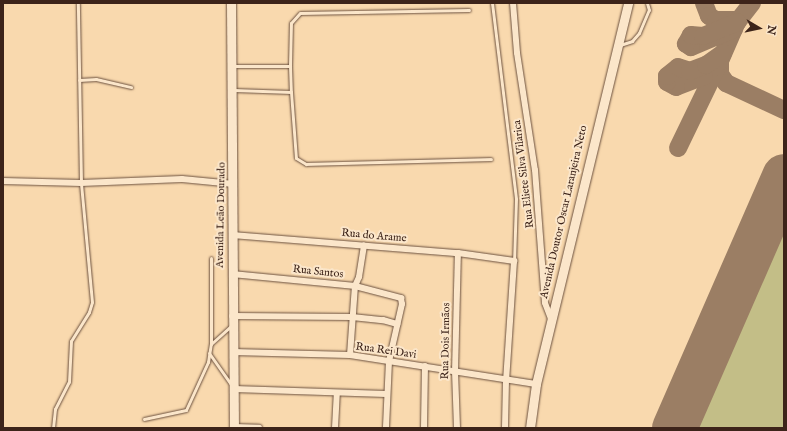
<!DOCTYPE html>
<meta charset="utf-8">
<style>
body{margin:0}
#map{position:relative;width:787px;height:431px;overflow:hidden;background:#f9d9ae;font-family:"IM FELL English",serif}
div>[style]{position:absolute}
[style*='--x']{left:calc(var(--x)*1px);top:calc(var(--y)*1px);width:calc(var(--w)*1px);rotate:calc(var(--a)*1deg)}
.green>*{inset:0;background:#c3be87}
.taxiway>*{height:18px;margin:-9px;padding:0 9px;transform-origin:9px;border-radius:9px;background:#9b7e64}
.runway>*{height:45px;margin:-22.5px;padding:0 22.5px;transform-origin:22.5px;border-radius:22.5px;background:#9b7e64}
.roads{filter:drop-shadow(0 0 1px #6c513f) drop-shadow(0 0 1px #6c513f)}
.lane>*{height:3px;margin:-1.5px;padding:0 1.5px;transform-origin:1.5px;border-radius:1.5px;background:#fbe6ca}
.street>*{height:6px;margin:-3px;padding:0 3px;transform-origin:3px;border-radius:3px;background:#fbe6ca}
.secondary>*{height:9px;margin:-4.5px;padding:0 4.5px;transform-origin:4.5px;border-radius:4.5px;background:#fbe6ca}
span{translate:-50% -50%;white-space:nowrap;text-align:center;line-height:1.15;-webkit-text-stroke:4px #fbe6ca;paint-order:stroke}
.street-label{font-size:11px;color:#3d241a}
.frame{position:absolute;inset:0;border:4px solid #3d241a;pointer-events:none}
.north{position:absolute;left:739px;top:8px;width:40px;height:40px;-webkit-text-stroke:3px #fbe6ca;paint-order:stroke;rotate:99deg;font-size:11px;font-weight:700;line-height:16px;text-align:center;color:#3d241a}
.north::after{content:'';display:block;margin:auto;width:14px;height:18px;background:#3d241a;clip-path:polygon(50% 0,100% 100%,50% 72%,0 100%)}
</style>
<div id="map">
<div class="green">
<div style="clip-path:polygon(784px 218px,784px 428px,692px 428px)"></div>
</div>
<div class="taxiway">
<div style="--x:704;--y:3;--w:14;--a:69"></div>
<div style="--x:709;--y:16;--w:8;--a:30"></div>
<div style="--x:716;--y:20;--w:21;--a:0"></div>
<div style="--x:752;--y:3;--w:24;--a:128"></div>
<div style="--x:737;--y:22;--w:43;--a:113.6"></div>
<div style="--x:720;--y:61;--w:13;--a:90"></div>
<div style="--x:720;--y:74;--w:11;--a:56"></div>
<div style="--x:726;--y:83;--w:64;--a:25"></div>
<div style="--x:734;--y:29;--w:47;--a:157.3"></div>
<div style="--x:691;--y:47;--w:6;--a:-149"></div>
<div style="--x:686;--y:44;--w:10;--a:-61"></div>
<div style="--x:691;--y:35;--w:12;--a:5"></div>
<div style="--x:703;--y:36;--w:37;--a:-22"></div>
<div style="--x:678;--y:148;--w:97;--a:-64.2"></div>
<div style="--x:720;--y:61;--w:22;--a:137"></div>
<div style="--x:704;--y:76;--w:30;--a:159"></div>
<div style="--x:676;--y:87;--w:10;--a:-151"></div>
<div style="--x:667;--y:82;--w:6;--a:-90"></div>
<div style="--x:667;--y:76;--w:14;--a:-39"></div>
<div style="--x:678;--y:67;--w:13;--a:18"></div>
<div style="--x:690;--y:71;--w:17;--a:-21"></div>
<div style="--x:706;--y:65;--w:21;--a:-35"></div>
</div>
<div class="runway">
<div style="--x:674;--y:428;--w:275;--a:-66.4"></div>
</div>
<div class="roads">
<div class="lane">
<div style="--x:492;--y:3;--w:197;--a:83"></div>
<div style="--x:516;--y:199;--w:62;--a:91.8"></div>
<div style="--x:620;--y:45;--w:13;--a:-18"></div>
<div style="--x:632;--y:41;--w:11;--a:-49"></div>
<div style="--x:639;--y:33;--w:25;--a:-67"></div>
<div style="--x:649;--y:10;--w:7;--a:-106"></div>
<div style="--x:233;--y:66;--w:57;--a:0"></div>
<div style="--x:290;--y:66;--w:43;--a:-88.7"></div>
<div style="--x:291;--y:23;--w:13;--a:-48"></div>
<div style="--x:300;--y:13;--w:169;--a:-1"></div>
<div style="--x:290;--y:66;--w:26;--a:88"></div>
<div style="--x:79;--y:80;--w:17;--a:-3"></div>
<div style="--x:96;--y:79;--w:36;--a:13"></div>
<div style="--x:234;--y:90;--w:57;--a:2"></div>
<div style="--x:291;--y:92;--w:66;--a:85.7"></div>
<div style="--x:296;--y:158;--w:12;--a:31"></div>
<div style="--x:306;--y:164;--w:185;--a:-1.5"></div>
<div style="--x:211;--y:258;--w:86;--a:90"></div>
<div style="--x:209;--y:353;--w:39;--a:55"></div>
<div style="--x:144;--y:419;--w:43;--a:-12.1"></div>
<div style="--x:186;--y:410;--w:53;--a:-65.4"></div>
<div style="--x:208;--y:362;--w:18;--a:-81"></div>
<div style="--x:211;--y:344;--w:27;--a:-42"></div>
<div style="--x:53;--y:428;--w:19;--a:-84"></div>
<div style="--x:55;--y:409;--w:30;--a:-63"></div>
<div style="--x:69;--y:382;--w:41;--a:-87.2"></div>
<div style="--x:71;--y:341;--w:34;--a:-58"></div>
<div style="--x:89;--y:312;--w:10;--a:-73"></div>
<div style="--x:92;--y:302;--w:120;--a:-95.3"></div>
<div style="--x:81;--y:183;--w:180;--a:-91"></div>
</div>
<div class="street">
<div style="--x:513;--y:3;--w:50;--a:85.4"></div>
<div style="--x:517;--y:53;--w:118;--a:81.3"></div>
<div style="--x:535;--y:170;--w:133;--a:85.7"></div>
<div style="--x:545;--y:303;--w:17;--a:69"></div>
<div style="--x:3;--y:181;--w:78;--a:1.5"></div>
<div style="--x:81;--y:183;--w:101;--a:-2.3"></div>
<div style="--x:182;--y:179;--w:52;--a:5.5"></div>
<div style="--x:232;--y:235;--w:227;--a:4.6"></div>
<div style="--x:458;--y:253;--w:57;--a:8.1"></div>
<div style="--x:514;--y:261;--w:119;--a:93.8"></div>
<div style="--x:506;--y:380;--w:48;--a:91.2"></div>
<div style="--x:232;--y:274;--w:124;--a:5.6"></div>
<div style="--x:355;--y:286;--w:48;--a:14.6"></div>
<div style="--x:401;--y:298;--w:6;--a:81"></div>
<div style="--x:402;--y:304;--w:58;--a:102.8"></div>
<div style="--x:389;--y:361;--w:67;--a:92.6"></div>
<div style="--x:232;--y:316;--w:120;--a:0.5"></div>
<div style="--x:352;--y:317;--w:31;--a:6"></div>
<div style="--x:383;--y:320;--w:15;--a:16"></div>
<div style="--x:233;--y:352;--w:117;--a:1.5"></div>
<div style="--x:350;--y:355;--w:188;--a:8.9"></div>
<div style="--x:350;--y:355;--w:69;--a:-85.9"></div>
<div style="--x:355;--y:286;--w:10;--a:-66"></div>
<div style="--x:359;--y:277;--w:32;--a:-81"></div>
<div style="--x:234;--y:389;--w:152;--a:1.9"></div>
<div style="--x:234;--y:427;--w:25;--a:2"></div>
<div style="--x:335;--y:428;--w:35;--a:-87"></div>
<div style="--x:424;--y:428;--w:62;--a:-89.1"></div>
<div style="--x:457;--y:428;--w:56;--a:-92"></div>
<div style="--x:455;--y:372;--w:119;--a:-88.6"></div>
</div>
<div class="secondary">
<div style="--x:231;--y:3;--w:425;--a:89.6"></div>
<div style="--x:530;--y:428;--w:44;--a:-82.2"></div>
<div style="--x:536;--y:384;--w:392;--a:-76.4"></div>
</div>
</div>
<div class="street-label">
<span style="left:524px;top:174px;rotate:-97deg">Rua Eliete Silva Vilarica</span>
<span style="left:564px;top:212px;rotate:-77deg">Avenida Doutor Oscar Laranjeira Neto</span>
<span style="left:221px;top:215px;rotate:-89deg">Avenida Leão Dourado</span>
<span style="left:374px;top:236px;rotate:5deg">Rua do Arame</span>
<span style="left:318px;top:272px;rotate:6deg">Rua Santos</span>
<span style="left:446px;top:341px;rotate:-89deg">Rua Dois Irmãos</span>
<span style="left:386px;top:351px;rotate:8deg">Rua Rei Davi</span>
</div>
<div class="frame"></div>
<div class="north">N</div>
</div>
